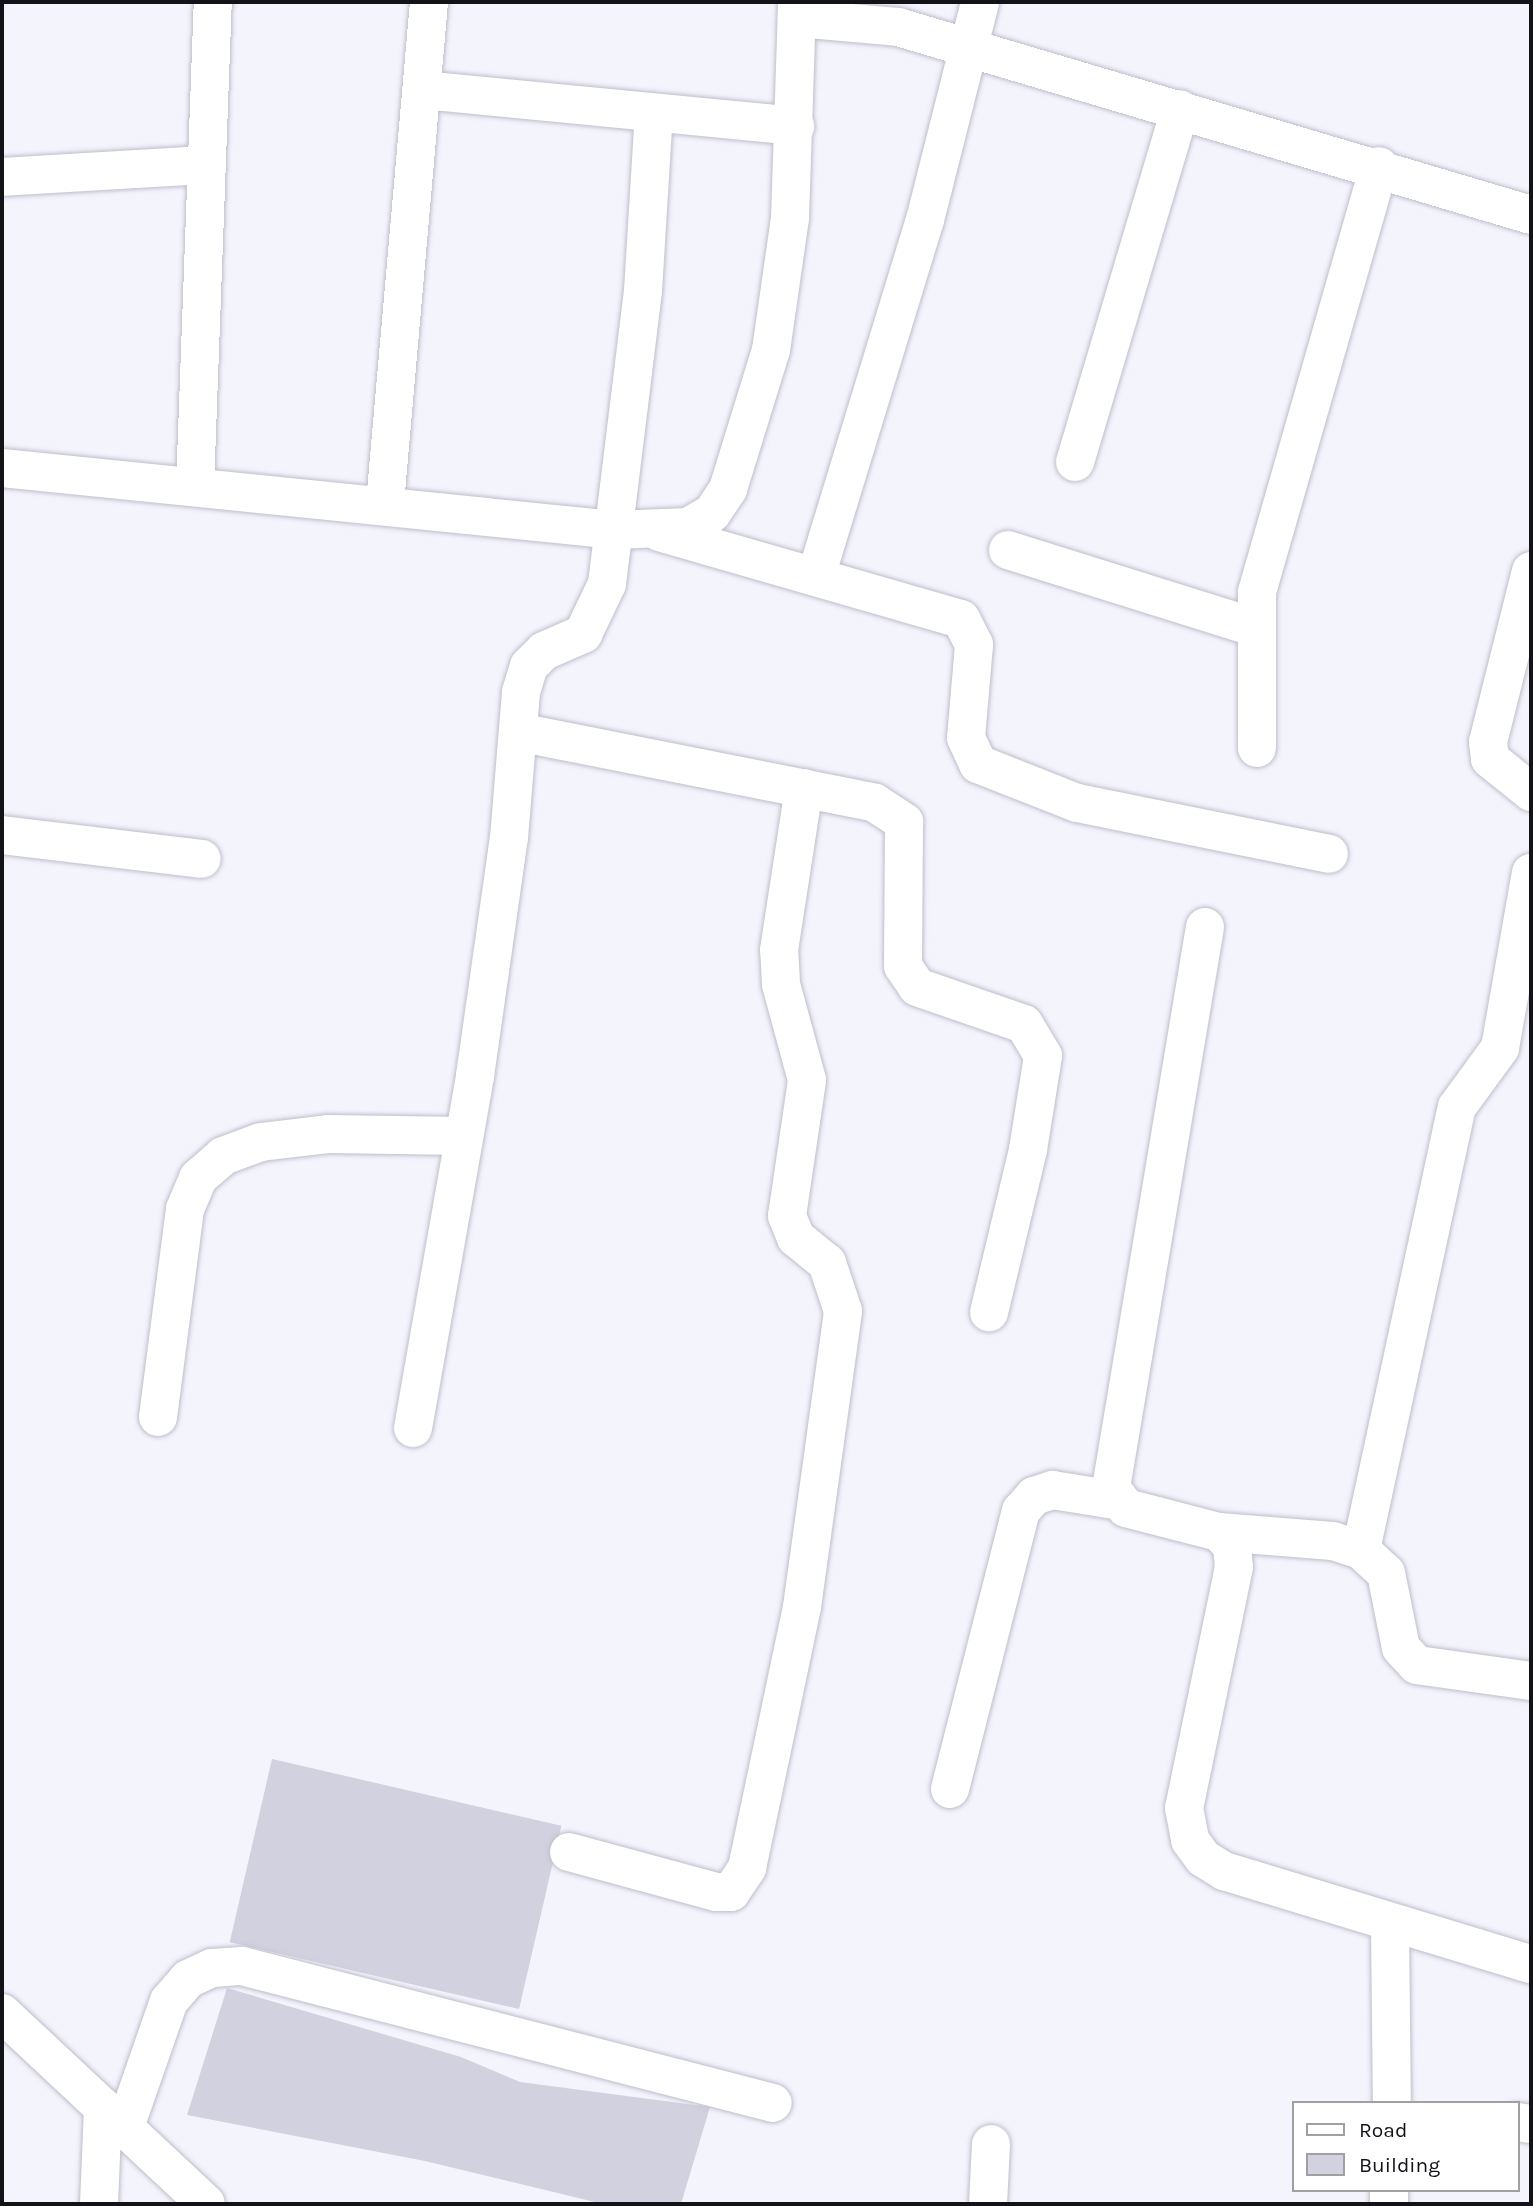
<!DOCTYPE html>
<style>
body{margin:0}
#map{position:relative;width:1533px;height:2206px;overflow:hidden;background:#f4f4fd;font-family:Karla,sans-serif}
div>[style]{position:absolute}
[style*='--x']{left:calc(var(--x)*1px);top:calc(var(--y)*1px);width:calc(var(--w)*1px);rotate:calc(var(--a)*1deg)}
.building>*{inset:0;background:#d1d1e0;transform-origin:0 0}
.roads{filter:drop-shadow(0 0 2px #bebecc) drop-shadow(0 0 2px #bebecc)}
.street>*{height:38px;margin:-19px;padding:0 19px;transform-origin:19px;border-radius:19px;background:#fff}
.secondary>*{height:38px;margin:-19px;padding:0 19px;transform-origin:19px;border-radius:19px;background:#fff}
span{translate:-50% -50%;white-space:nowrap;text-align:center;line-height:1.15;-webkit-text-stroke:7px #fff;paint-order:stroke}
.frame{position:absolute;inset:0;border:4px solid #121217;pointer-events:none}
.legend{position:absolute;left:1292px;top:2101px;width:228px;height:91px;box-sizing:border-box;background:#fff;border:2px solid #a0a0a2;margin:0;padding:9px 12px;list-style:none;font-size:21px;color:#121217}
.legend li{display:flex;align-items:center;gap:14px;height:35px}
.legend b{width:35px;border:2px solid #a0a0a2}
</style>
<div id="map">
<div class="building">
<div style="left:272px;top:1759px;width:297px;height:188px;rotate:13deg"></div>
<div style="clip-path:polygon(227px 1988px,461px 2057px,520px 2082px,710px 2107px,681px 2204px,603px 2204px,425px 2161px,187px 2115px)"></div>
</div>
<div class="roads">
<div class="street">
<div style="--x:797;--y:18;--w:101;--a:5.1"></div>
<div style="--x:898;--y:27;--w:660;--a:16.54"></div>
<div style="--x:422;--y:90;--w:375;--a:5.5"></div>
<div style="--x:2;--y:177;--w:205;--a:-3.4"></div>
<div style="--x:1075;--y:462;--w:368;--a:-73.4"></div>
<div style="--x:2;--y:468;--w:615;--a:5.78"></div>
<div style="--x:614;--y:530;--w:74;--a:-2.3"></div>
<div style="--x:688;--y:527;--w:28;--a:-30"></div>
<div style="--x:712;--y:513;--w:29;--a:-56"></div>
<div style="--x:728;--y:489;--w:145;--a:-72.8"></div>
<div style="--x:771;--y:350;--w:133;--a:-81.8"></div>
<div style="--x:790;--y:218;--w:216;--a:-88.1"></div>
<div style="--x:195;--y:487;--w:485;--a:-87.9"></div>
<div style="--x:385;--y:503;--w:503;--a:-84.98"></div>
<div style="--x:659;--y:532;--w:314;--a:16.1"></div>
<div style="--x:961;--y:619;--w:29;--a:63"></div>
<div style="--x:974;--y:645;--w:93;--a:94.9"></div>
<div style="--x:966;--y:738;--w:29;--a:65"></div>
<div style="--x:978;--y:764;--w:106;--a:21.5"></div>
<div style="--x:1077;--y:803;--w:257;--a:11.4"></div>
<div style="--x:1008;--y:550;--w:257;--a:17.4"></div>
<div style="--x:1531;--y:571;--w:176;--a:104.1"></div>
<div style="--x:1488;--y:742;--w:17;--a:83"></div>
<div style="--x:1490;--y:759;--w:53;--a:38.8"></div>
<div style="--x:816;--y:576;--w:372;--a:-73"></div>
<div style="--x:925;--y:220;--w:225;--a:-75.8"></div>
<div style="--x:518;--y:732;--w:364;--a:11.2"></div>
<div style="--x:875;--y:803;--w:35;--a:33"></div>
<div style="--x:904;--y:822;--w:144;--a:90.4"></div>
<div style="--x:903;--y:966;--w:25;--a:56"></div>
<div style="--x:917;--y:987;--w:113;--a:19.1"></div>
<div style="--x:1024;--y:1024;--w:37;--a:59"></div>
<div style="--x:1043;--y:1056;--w:95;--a:99.1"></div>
<div style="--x:1028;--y:1150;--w:167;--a:103.5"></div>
<div style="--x:1257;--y:748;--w:156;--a:-90"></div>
<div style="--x:1257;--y:592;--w:443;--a:-74"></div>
<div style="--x:2;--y:835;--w:201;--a:6.8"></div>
<div style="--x:1205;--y:927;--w:569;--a:99.51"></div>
<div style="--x:1111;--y:1488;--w:25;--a:53"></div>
<div style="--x:1126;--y:1508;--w:96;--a:14.5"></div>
<div style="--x:1219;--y:1532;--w:19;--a:47"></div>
<div style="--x:1232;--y:1546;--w:21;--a:85"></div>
<div style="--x:1234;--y:1567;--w:246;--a:101.7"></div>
<div style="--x:1184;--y:1808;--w:33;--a:79"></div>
<div style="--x:1190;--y:1840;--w:22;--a:54"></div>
<div style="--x:1203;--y:1858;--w:25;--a:32"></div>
<div style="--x:1224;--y:1871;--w:321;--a:16.9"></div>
<div style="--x:158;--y:1417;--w:210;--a:-82.6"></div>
<div style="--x:185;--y:1209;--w:34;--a:-67"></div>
<div style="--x:198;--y:1178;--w:33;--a:-41"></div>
<div style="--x:223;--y:1156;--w:40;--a:-20.2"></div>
<div style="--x:261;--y:1142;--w:67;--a:-6.8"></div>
<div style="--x:328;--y:1134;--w:136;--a:0.8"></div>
<div style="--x:413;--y:1428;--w:357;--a:-80"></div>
<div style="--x:475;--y:1076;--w:240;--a:-81.9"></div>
<div style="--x:509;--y:838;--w:146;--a:-85.3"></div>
<div style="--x:521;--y:692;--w:27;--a:-73"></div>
<div style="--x:529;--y:666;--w:21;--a:-45"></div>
<div style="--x:544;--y:651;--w:43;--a:-23.6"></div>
<div style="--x:583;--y:634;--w:55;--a:-64.4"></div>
<div style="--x:607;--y:584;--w:295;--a:-83"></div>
<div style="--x:643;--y:291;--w:178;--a:-86.5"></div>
<div style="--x:1219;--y:1532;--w:114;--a:4.5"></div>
<div style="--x:1333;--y:1541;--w:29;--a:18"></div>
<div style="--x:1361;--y:1550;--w:34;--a:43"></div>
<div style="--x:1386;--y:1573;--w:76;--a:78.7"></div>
<div style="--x:1401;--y:1648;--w:23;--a:47"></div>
<div style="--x:1417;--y:1665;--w:115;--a:8"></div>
<div style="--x:1361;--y:1550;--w:453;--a:-77.8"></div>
<div style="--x:1457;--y:1107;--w:73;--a:-53.9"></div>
<div style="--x:1500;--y:1048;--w:178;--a:-80"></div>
<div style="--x:950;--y:1789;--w:287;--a:-75.7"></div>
<div style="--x:1021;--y:1511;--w:20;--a:-49"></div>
<div style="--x:1034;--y:1496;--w:20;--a:-18"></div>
<div style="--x:1053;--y:1490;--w:62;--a:9.3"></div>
<div style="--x:569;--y:1852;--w:152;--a:15.2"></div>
<div style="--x:716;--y:1892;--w:15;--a:0"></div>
<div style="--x:731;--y:1892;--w:29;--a:-56"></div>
<div style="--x:747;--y:1868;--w:267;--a:-78.1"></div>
<div style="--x:802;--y:1607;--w:299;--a:-82.1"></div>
<div style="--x:843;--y:1311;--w:51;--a:-108.4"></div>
<div style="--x:827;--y:1263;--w:40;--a:-141"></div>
<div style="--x:796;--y:1238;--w:24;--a:-112"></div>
<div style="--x:787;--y:1216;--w:137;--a:-81.6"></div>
<div style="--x:807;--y:1080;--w:99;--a:-105.2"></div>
<div style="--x:781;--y:984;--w:34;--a:-93"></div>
<div style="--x:779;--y:950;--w:164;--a:-81.2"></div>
<div style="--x:1390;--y:1925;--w:178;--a:89.4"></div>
<div style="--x:1517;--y:2122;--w:14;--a:8"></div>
<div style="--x:125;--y:2127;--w:133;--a:-70.8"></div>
<div style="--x:169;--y:2001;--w:29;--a:-49"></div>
<div style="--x:188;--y:1979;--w:26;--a:-25"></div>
<div style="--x:212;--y:1968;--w:30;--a:-4"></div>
<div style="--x:242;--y:1966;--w:548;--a:14.47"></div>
<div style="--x:99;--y:2204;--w:97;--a:-87.6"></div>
<div style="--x:988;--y:2204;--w:60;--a:-87.1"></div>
<div style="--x:1389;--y:2204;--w:14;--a:-90"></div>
</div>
<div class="secondary">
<div style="--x:2;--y:2013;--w:279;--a:43.1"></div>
</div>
</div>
<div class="frame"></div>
<ul class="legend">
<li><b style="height:9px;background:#fff"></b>Road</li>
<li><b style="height:19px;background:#d1d1e0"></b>Building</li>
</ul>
</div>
